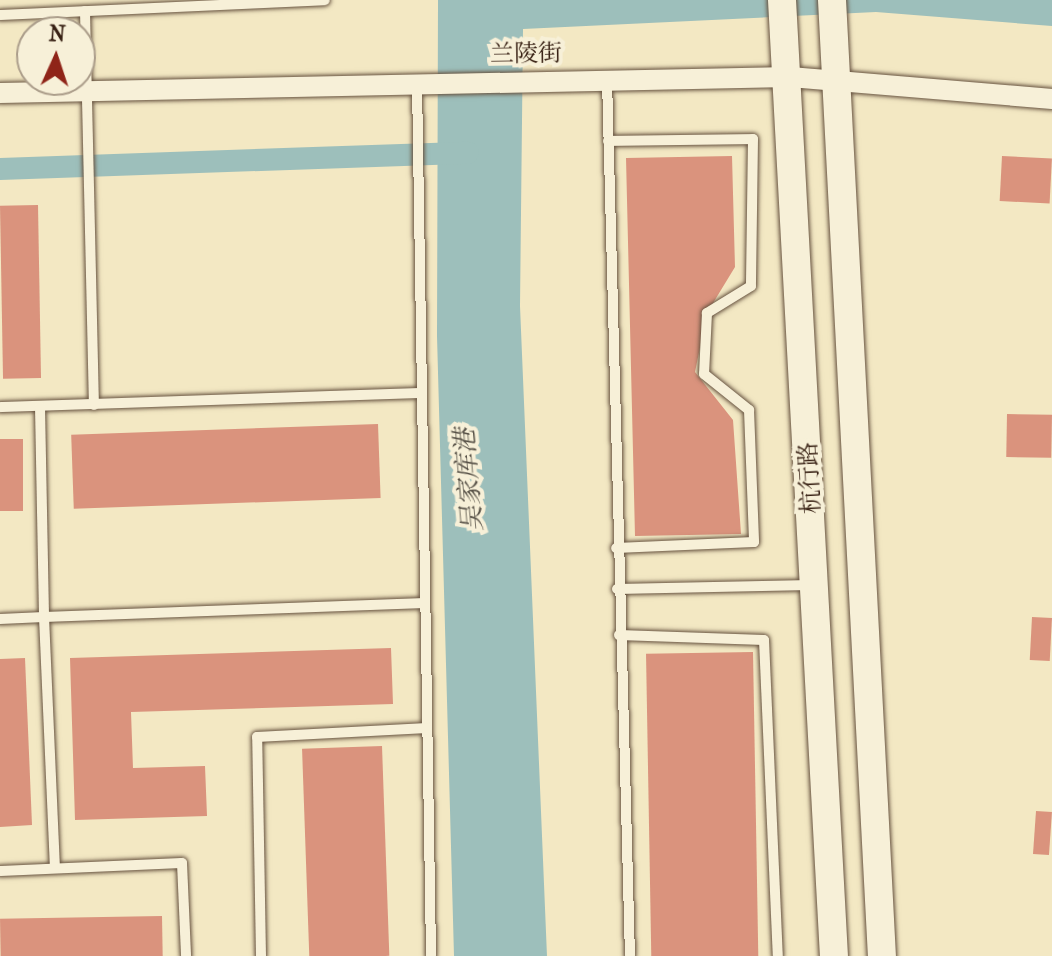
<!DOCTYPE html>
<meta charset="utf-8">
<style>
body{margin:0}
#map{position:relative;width:1052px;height:956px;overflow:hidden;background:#f3e8c3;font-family:"IM FELL French Canon","Noto Serif SC",serif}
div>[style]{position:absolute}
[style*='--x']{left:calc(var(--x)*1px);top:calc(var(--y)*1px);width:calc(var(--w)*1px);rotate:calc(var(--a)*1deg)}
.water>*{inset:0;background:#9dbfbb}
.canal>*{height:22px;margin:-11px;padding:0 11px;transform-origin:11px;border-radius:11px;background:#9dbfbb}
.building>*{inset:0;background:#da937d;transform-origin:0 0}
.roads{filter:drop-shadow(0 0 2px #675340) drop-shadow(0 0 2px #675340)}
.lane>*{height:10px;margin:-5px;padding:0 5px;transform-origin:5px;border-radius:5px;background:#f7f0d8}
.street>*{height:20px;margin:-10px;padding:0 10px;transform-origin:10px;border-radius:10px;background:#f7f0d8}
.secondary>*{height:28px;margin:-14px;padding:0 14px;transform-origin:14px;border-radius:14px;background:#f7f0d8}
span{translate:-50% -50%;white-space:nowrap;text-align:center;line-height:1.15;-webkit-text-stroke:8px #f7f0d8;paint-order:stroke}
.street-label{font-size:24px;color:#382114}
.water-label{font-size:26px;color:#565046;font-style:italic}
.north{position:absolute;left:16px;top:16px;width:80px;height:80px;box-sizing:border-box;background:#f7f0d8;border:2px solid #ab9d8a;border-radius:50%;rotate:3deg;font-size:22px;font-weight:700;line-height:32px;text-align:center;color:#382114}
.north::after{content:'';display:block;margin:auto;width:28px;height:36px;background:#8f2418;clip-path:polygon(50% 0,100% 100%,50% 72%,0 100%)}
</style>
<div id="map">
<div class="water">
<div style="clip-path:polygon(438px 0,1052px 0,1052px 26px,876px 12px,523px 29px,520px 306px,547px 956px,454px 956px,437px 336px)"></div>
</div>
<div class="canal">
<div style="--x:0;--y:169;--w:468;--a:-2"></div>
</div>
<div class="building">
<div style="clip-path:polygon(732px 156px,735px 267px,707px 313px,695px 372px,733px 420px,741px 534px,635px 536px,626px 158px)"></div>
<div style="left:1002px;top:156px;width:50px;height:45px;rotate:3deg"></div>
<div style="left:38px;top:205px;width:173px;height:38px;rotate:89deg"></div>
<div style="left:1007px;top:414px;width:45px;height:43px;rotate:1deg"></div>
<div style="left:378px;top:424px;width:74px;height:307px;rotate:88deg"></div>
<div style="left:0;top:439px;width:23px;height:72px"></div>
<div style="left:1032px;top:617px;width:20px;height:43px;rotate:3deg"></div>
<div style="clip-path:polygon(391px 648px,393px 704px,131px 712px,133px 768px,205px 766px,207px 816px,75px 820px,70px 658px)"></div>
<div style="left:753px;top:652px;width:304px;height:107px;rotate:89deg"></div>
<div style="clip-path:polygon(25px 658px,32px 825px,0 827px,0 659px)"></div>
<div style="left:382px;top:746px;width:210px;height:80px;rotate:88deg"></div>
<div style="left:1036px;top:811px;width:16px;height:43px;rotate:4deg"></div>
<div style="left:162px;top:916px;width:40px;height:162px;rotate:89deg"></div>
</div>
<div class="roads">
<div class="lane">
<div style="--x:85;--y:11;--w:394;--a:88.7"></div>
<div style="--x:0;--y:15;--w:325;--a:-2.6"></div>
<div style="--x:607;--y:79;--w:877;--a:88.5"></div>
<div style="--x:417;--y:82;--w:874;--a:89.08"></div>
<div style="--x:608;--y:141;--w:145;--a:-0.8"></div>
<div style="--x:753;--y:139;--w:147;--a:90.8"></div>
<div style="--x:751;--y:286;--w:52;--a:148.5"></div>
<div style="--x:707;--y:313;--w:61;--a:92.8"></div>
<div style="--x:704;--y:374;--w:58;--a:38.7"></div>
<div style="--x:749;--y:410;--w:132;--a:87.8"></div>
<div style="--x:754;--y:542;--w:138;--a:177.5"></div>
<div style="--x:0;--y:407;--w:422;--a:-1.9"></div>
<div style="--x:40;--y:407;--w:210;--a:88.9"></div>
<div style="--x:44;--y:617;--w:381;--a:-2.1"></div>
<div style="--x:617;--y:589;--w:194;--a:-1.2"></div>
<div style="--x:0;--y:619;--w:44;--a:-2.6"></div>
<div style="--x:44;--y:617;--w:251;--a:87.5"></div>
<div style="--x:619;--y:635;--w:145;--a:2"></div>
<div style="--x:764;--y:640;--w:316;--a:87.5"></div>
<div style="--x:0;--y:871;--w:182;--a:-2.5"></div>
<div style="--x:182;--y:863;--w:93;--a:87.5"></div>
<div style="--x:261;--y:956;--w:219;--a:-91"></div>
<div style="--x:257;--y:737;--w:170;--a:-3"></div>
</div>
<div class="street">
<div style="--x:0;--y:93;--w:790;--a:-1.16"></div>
<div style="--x:790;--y:77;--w:263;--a:4.8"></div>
</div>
<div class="secondary">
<div style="--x:782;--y:0;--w:957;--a:86.89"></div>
<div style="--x:832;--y:0;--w:957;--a:87.01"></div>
</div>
</div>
<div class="street-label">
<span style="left:526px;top:54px;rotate:-1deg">兰陵街</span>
<span style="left:810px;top:478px;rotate:-93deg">杭行路</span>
</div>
<div class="water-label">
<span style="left:469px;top:480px;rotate:-95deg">吴家库港</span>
</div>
<div class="north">N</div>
</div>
